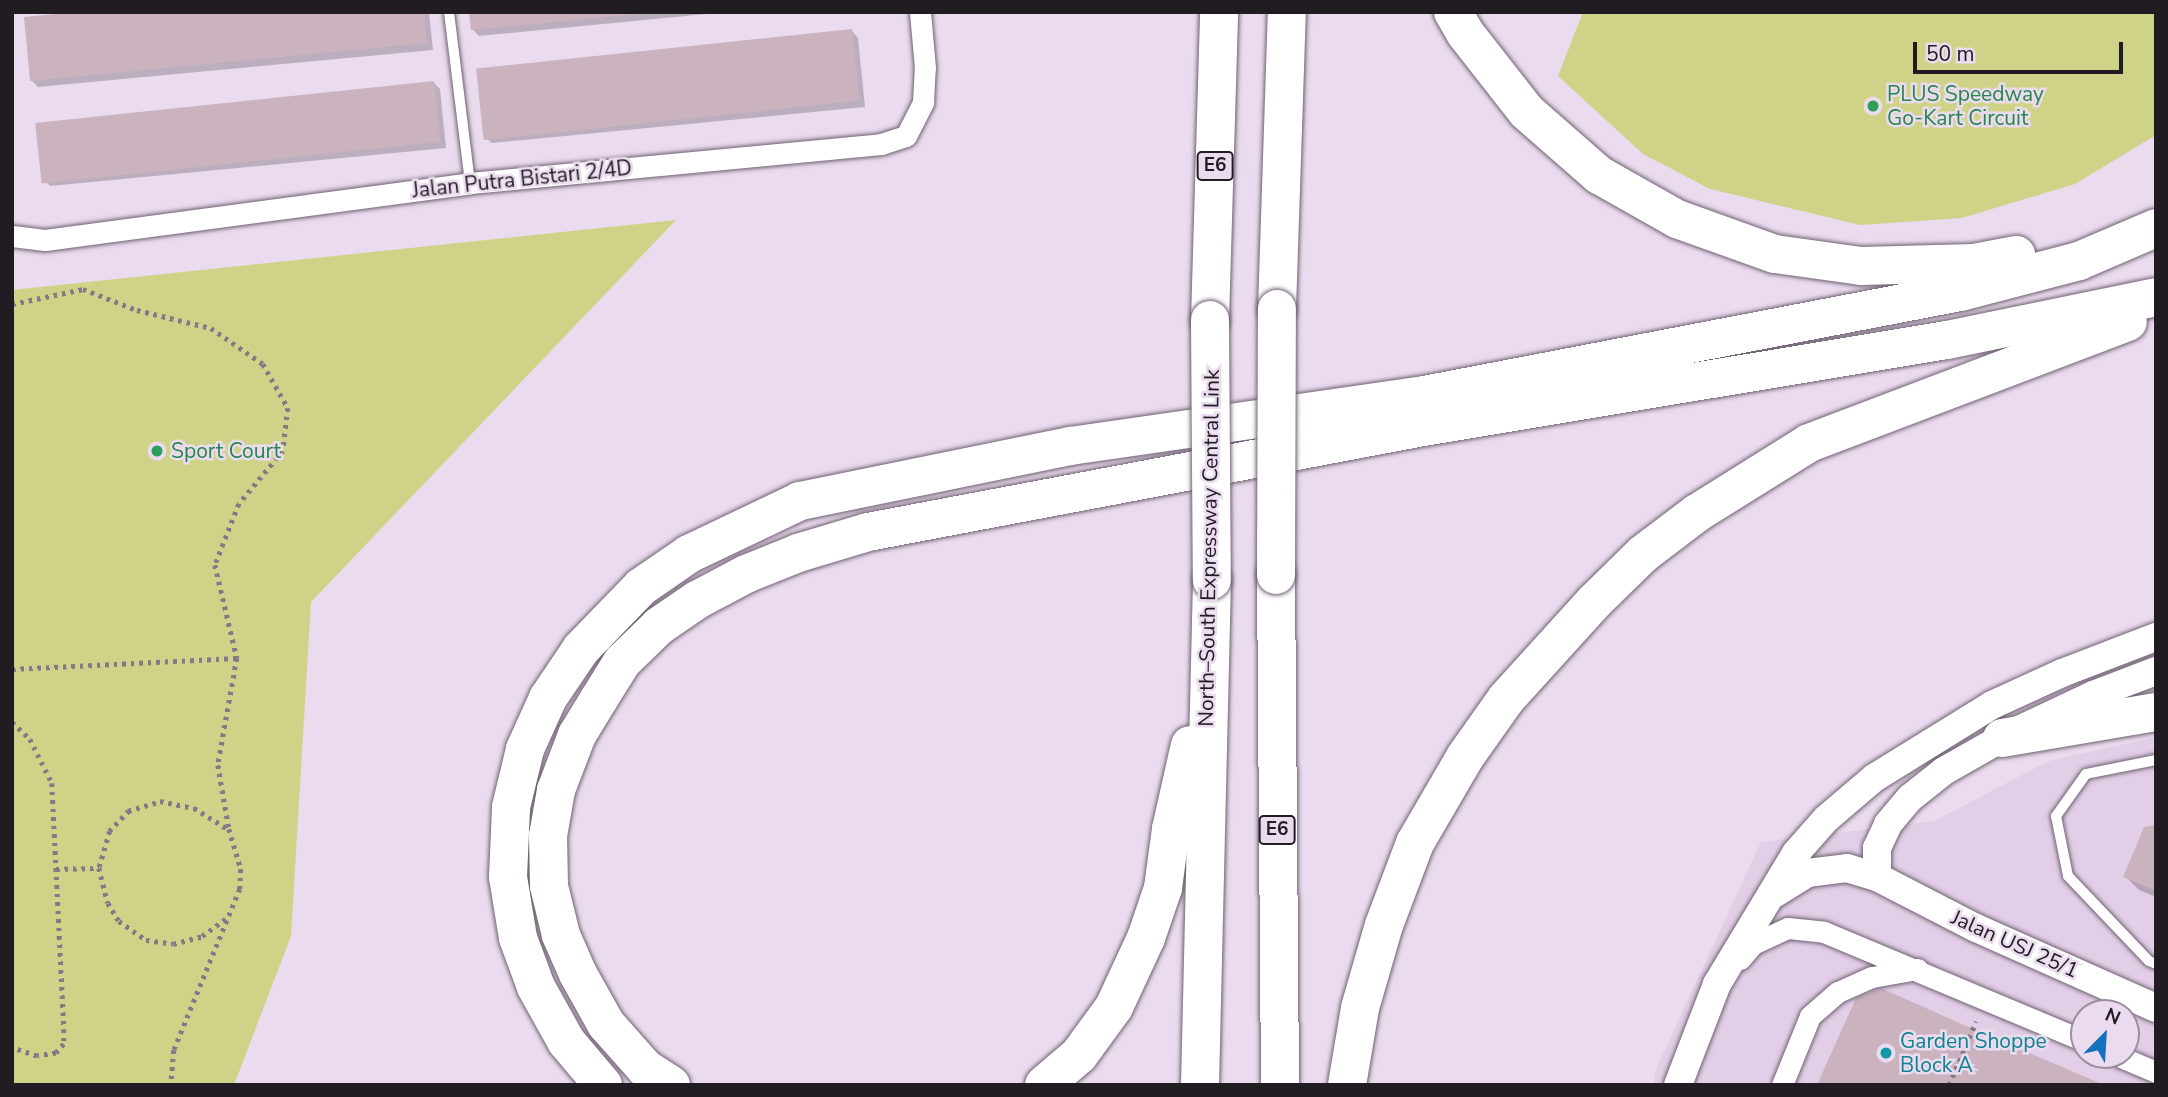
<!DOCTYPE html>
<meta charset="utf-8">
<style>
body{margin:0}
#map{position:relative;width:2168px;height:1097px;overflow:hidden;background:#eadbee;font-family:"Nunito Sans",sans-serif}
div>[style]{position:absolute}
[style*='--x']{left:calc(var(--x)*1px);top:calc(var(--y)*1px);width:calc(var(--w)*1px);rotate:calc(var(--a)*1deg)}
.built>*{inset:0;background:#e3cee7}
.green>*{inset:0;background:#cfd387}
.shadow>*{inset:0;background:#0003}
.building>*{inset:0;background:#cab3bf;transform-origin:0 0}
.path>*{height:4.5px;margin-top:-2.25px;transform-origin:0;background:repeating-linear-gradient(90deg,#847986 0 3.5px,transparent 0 8.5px)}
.roads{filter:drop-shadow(0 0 2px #6f6172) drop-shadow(0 0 2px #6f6172)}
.service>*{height:10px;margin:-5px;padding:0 5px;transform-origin:5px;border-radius:5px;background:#fff}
.minor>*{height:21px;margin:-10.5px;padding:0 10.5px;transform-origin:10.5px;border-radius:10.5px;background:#fff}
.tertiary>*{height:28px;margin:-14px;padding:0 14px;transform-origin:14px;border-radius:14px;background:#fff}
.motorway>*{height:38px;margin:-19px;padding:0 19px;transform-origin:19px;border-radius:19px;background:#fff}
.bridges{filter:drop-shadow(0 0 2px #6f6172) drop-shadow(0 0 2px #6f6172)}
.motorway-bridge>*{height:38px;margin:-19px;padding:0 19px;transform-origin:19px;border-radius:19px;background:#fff}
.dots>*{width:19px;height:19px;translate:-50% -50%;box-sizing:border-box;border:4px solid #eadbee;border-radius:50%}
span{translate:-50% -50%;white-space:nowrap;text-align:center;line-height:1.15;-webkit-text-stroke:5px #eadbee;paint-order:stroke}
.shield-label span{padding:2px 5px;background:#eadbee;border:2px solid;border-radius:5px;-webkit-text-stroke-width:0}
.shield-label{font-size:19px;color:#211b22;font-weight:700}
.leisure-label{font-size:21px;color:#27864d}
.left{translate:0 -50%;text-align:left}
.street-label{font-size:21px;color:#211b22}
.culture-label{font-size:21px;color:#0d838f}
.frame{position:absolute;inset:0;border:14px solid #211b22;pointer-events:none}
.north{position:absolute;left:2070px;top:999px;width:70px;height:70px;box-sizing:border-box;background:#eadbee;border:2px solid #9a8e9c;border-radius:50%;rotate:24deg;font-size:19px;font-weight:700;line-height:28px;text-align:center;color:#211b22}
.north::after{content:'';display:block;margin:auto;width:24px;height:32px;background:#1471be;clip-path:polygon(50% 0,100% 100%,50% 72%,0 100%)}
.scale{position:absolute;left:1913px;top:42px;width:210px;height:32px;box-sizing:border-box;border:4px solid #211b22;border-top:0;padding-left:9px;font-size:21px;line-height:24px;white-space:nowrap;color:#211b22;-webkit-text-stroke:5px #eadbee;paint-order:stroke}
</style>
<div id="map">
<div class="built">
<div style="clip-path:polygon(evenodd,2156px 737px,2156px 1085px,1653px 1085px,1656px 1069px,1761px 842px,1934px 821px,2049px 761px,2156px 737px,2084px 1013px,2126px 1013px,2126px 1055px,2084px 1055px,2084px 1013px)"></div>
</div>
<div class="green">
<div style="clip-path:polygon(1583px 12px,2156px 12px,2156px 135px,2075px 184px,1962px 218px,1860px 225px,1710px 189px,1643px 154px,1558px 76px)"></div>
<div style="clip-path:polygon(676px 220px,311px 602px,291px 936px,234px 1085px,12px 1085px,12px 290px)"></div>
</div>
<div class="shadow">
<div style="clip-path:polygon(93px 12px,429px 12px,433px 50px,38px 87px,32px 81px)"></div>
<div style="clip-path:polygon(471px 12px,727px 12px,479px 36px,472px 29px)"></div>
<div style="clip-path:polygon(852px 31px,858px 38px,865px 107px,492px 143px,485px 137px)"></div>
<div style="clip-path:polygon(433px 82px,440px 89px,446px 148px,50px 186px,43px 179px)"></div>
<div style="clip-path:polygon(2156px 827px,2156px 897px,2139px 890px,2125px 876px)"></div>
</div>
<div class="building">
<div style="clip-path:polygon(76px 12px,424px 12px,427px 43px,30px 81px,24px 17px)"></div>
<div style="clip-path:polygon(469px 12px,638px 12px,638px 14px,471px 30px)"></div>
<div style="left:852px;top:29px;width:72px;height:378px;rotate:84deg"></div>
<div style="left:434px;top:81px;width:61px;height:401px;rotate:84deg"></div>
<div style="clip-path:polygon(2156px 825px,2156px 891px,2123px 877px,2144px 827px)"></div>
<div style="clip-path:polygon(1881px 988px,1955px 1021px,2104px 1085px,1817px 1085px,1856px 998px)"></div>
</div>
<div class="path">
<div style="--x:12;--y:304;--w:73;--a:-11.9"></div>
<div style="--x:83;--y:289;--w:58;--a:21.3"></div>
<div style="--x:137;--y:310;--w:76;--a:13.7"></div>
<div style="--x:211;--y:328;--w:63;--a:34.7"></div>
<div style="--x:263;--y:364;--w:51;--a:60.4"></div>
<div style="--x:288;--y:408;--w:43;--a:96.6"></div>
<div style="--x:283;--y:451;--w:69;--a:129.7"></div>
<div style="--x:239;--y:504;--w:66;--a:111.5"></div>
<div style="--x:215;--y:565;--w:96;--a:76.7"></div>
<div style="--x:237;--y:658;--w:109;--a:100.1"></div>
<div style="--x:218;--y:765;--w:65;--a:80.2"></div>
<div style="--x:229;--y:829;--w:42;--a:73.3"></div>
<div style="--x:241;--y:869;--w:20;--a:93"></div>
<div style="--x:240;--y:889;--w:174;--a:112.3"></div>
<div style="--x:174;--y:1050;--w:35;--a:95"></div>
<div style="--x:12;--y:669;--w:225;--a:-2.8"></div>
<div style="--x:12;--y:722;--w:25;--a:43"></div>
<div style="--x:30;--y:739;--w:49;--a:63.4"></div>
<div style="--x:52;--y:783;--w:246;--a:87.2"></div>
<div style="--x:64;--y:1029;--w:15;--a:90"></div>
<div style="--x:64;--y:1044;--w:12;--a:132"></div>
<div style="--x:56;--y:1053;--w:19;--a:171"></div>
<div style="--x:37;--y:1056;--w:26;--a:-162"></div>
<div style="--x:99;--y:867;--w:37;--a:-74"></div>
<div style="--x:109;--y:831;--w:28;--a:-46"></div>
<div style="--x:128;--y:811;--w:34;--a:-17"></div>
<div style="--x:160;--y:801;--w:35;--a:12"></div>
<div style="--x:194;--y:808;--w:40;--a:32"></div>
<div style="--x:56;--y:869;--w:43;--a:-1.3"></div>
<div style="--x:99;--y:868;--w:36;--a:76"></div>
<div style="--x:108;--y:903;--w:21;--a:59"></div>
<div style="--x:119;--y:921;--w:33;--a:35"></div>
<div style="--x:146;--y:940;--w:27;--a:8"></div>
<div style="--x:173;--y:944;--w:30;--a:-15"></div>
<div style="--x:202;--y:936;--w:32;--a:-36"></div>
<div style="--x:1949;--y:1085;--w:69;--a:-67.1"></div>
</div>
<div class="roads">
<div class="service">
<div style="--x:449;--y:12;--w:172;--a:83"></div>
<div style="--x:2156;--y:760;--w:71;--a:168.7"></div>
<div style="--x:2086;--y:774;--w:52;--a:125.5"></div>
<div style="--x:2056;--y:816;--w:61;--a:78.7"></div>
<div style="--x:2068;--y:876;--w:117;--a:46.4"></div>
<div style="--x:2149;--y:961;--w:8;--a:23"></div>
</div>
<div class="minor">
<div style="--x:12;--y:236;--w:33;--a:7"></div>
<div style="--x:45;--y:240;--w:429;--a:-7.6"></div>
<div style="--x:470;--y:183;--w:413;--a:-5.4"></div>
<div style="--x:881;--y:144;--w:26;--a:-18"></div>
<div style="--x:906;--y:136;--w:38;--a:-63"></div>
<div style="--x:923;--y:102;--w:34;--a:-87"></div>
<div style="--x:925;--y:68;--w:56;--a:-95.1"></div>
<div style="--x:1740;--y:959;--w:20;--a:-49"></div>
<div style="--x:1753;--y:944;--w:38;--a:-25"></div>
<div style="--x:1788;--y:928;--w:36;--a:6"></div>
<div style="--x:1824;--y:932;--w:282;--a:22.7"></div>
<div style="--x:2116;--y:1055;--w:43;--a:23"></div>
<div style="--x:1782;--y:1085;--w:74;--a:-67.9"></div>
<div style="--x:1810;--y:1016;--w:37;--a:-41"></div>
<div style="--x:1838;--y:992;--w:37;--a:-24"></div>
<div style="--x:1872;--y:977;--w:46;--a:-10.1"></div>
</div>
<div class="tertiary">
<div style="--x:1877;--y:877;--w:29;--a:-90"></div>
<div style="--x:1877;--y:848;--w:26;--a:-65"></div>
<div style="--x:1888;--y:824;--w:34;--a:-50"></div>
<div style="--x:1910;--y:798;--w:43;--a:-38.5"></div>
<div style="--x:1944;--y:771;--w:67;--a:-29.6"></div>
<div style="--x:2002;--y:738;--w:101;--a:-25.3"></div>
<div style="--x:2093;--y:695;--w:67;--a:-20.9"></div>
<div style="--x:1774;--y:894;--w:39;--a:-32"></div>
<div style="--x:1807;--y:873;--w:40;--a:-7.1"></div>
<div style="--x:1847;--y:868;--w:31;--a:17"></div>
<div style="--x:1877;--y:877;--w:111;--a:27.3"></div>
<div style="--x:1976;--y:928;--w:197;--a:24"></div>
<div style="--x:1678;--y:1085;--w:108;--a:-68.9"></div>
<div style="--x:1717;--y:984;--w:153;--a:-58.9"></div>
<div style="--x:1796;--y:853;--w:45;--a:-48.6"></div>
<div style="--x:1826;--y:819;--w:63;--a:-40.5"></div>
<div style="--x:1874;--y:778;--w:139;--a:-31.7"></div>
<div style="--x:1992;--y:705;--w:77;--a:-24.6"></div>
<div style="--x:2062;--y:673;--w:101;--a:-21"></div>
</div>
<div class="motorway">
<div style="--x:1453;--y:12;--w:24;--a:60"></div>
<div style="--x:1465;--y:33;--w:100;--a:51.9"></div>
<div style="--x:1527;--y:112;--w:96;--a:41.2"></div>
<div style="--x:1599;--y:175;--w:90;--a:29.4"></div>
<div style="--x:1677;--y:219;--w:104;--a:19.7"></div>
<div style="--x:1775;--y:254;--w:87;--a:7.9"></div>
<div style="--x:1861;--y:266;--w:113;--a:-1.5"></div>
<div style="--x:1974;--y:263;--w:43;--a:-10.8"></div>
<div style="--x:1277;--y:309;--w:297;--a:-88.1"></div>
<div style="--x:1210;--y:320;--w:308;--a:-88.3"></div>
<div style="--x:1276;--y:575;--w:510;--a:89.55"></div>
<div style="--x:2002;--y:738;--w:156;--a:-9.6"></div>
<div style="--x:603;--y:1085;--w:57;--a:-130.1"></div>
<div style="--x:566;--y:1041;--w:62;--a:-119.1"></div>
<div style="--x:536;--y:987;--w:52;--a:-110.2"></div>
<div style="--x:518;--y:938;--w:62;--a:-99.3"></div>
<div style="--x:508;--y:877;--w:70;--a:-87.5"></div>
<div style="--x:511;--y:807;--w:60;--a:-76.4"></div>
<div style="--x:525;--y:749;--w:56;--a:-65.7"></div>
<div style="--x:548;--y:698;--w:59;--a:-56"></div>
<div style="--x:581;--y:649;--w:86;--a:-45.9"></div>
<div style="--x:641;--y:587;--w:58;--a:-34.5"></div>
<div style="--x:689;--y:554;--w:123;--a:-25.5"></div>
<div style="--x:800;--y:501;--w:276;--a:-11.5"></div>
<div style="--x:1070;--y:446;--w:353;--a:-8.2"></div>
<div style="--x:1419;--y:396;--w:551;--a:-10.88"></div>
<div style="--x:1960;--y:292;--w:123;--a:-14.6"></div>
<div style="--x:2079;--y:261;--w:84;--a:-23.2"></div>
<div style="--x:671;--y:1085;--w:31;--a:-147"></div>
<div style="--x:645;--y:1068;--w:59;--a:-131.6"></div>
<div style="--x:606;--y:1024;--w:57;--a:-119.2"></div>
<div style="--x:578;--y:974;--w:43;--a:-113.6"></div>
<div style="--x:561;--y:935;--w:50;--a:-103.8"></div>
<div style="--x:549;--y:886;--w:50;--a:-91.1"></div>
<div style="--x:548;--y:836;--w:47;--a:-80.1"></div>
<div style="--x:556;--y:790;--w:59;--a:-69.1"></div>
<div style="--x:577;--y:735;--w:42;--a:-58.6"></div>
<div style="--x:599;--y:699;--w:44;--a:-58.1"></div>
<div style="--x:622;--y:662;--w:52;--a:-44.2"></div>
<div style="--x:659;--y:626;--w:46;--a:-34.4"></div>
<div style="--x:697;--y:600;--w:55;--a:-28"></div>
<div style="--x:746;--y:574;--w:56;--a:-22"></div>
<div style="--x:798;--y:553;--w:73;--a:-16.7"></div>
<div style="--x:868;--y:532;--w:565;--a:-10.71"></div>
<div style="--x:1423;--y:427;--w:531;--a:-9.43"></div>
<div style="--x:1947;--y:340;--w:213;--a:-11.6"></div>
<div style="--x:1044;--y:1085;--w:46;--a:-40.6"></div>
<div style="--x:1079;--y:1055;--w:59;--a:-53.9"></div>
<div style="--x:1114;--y:1007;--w:76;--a:-65.1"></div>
<div style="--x:1146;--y:938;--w:53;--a:-71.2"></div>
<div style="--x:1163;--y:888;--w:60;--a:-82.3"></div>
<div style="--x:1171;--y:829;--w:86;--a:-77.3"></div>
<div style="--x:1200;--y:1085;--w:505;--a:-88.64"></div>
<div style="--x:1347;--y:1085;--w:78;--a:-80.4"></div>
<div style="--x:1360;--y:1008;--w:86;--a:-73.9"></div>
<div style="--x:1384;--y:925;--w:88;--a:-69.3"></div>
<div style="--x:1415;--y:843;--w:99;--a:-59.8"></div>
<div style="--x:1465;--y:757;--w:71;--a:-54.7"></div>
<div style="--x:1506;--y:699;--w:132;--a:-47.8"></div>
<div style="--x:1595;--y:601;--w:67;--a:-44.4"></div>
<div style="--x:1643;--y:554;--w:68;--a:-37.2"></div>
<div style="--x:1697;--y:513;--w:132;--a:-32"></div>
<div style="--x:1809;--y:443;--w:341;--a:-20.8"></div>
</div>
</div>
<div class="bridges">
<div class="motorway-bridge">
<div style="--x:1210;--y:320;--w:260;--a:89.6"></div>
<div style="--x:1276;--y:575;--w:266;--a:-89.8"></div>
</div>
</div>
<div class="dots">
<div style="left:1873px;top:106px;background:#2e9e5b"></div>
<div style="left:157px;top:451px;background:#2e9e5b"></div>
<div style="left:1886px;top:1053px;background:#0f9aa8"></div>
</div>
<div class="shield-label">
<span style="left:1215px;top:166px">E6</span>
<span style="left:1277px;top:830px">E6</span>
</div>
<div class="leisure-label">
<span class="left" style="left:1887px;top:106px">PLUS Speedway<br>Go-Kart Circuit</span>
<span class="left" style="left:171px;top:451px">Sport Court</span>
</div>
<div class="street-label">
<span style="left:522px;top:179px;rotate:-6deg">Jalan Putra Bistari 2/4D</span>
<span style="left:1209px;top:548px;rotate:-89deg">North–South Expressway Central Link</span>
<span style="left:2015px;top:944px;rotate:24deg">Jalan USJ 25/1</span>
</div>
<div class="culture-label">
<span class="left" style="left:1900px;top:1053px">Garden Shoppe<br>Block A</span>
</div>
<div class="frame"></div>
<div class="north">N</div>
<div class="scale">50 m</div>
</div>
